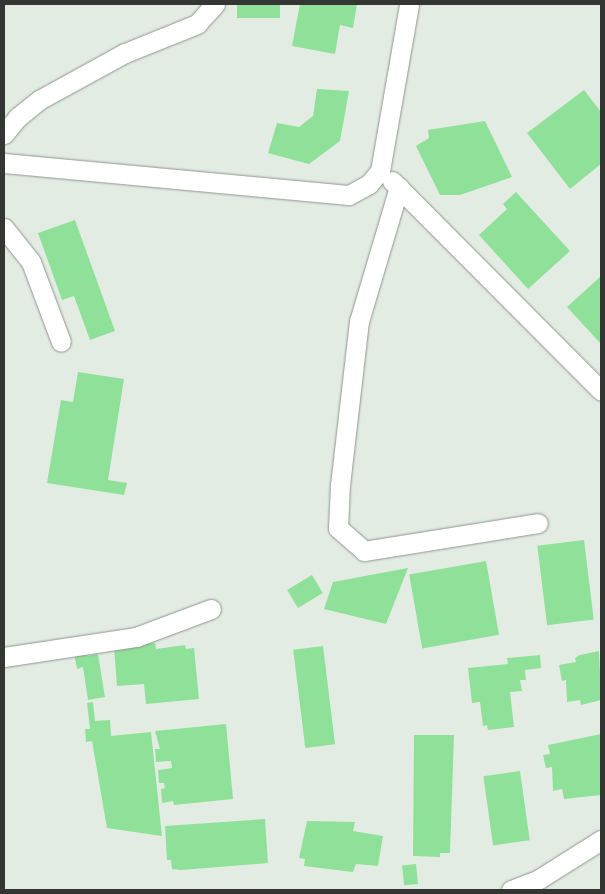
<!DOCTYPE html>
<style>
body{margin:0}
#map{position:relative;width:605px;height:894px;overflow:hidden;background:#e3ece3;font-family:Arial,sans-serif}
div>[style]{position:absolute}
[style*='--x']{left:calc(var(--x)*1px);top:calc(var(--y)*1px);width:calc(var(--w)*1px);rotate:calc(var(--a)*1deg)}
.building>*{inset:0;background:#8fe199;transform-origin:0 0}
.roads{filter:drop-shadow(0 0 1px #8d968d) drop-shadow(0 0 1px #8d968d)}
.minor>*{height:19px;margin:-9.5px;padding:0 9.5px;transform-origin:9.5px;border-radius:9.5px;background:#fff}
span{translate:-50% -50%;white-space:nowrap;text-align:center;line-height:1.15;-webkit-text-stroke:5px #e3ece3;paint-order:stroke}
.frame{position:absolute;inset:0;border:5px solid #333633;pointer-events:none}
</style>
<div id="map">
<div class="building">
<div style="left:237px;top:4px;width:43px;height:14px"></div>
<div style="clip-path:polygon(300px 4px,357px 4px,353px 28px,340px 25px,335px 54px,292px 46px)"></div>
<div style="clip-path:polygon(317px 89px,349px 91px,340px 141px,309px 164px,268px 153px,277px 123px,299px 127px,313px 116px)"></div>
<div style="clip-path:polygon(584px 90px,601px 112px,601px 164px,570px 189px,527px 133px)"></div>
<div style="clip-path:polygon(485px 121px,512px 177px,460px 195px,440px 195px,416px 146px,429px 138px,428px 130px)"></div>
<div style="clip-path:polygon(516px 192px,570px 251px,528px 289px,479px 235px,507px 209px,503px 204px)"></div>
<div style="clip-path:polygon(75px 220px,115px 331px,90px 340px,74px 296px,62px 300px,38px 233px)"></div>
<div style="clip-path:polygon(601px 276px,601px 344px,567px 307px)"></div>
<div style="clip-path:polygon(78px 372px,124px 379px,108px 480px,127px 483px,124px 495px,47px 483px,61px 400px,73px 402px)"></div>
<div style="left:584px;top:540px;width:80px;height:47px;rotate:83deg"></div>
<div style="left:486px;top:561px;width:75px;height:78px;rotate:80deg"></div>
<div style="clip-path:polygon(408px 568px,386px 624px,324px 609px,333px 582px)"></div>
<div style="left:312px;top:575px;width:21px;height:29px;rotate:59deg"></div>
<div style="clip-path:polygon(155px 643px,156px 649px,185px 645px,186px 649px,194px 648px,199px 699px,146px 704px,144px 684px,117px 686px,114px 647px)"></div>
<div style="left:323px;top:646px;width:99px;height:30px;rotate:83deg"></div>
<div style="clip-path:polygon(86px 651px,87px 656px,98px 654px,105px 697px,88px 700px,83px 667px,77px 669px,74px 653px)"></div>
<div style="clip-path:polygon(599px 651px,601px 700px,581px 705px,580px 700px,567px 702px,566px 680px,562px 681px,559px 665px,576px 662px,575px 658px,580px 655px)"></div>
<div style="clip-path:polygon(540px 655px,541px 668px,525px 670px,526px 680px,520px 680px,522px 691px,510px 692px,514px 727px,488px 730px,487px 725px,483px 726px,480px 702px,472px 703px,468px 668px,508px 664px,507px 658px)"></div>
<div style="clip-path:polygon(93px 702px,95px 721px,110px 720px,111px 736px,151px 732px,162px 836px,107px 828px,92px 741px,86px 742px,85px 729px,90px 729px,87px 703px)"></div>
<div style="clip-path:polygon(226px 724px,233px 799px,174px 805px,173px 801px,162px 803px,161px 789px,165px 788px,164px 783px,159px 783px,158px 770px,172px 768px,171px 761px,156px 762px,155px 749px,160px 749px,155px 731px)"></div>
<div style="clip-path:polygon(601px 734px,601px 795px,564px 799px,562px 789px,553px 791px,552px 767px,546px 768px,543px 755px,550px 754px,548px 745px)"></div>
<div style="clip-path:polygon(414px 735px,454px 735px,450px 853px,440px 853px,440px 857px,413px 856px)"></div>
<div style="left:520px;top:771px;width:70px;height:37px;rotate:82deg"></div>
<div style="clip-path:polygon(265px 819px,268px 863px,181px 870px,172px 869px,171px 860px,167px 860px,165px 826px)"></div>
<div style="clip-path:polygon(307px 821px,355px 822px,353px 831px,383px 836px,378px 866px,356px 864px,353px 872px,304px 866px,305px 859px,299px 858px)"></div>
<div style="left:416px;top:864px;width:20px;height:14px;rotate:84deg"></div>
</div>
<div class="roads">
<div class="minor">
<div style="--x:4;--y:134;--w:22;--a:-51"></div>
<div style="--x:18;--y:117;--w:27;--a:-39"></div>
<div style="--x:39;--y:100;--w:98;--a:-28.7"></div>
<div style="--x:125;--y:53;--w:78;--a:-21.9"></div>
<div style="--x:197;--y:24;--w:27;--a:-48"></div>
<div style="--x:4;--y:163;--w:346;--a:5.3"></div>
<div style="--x:349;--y:195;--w:23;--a:-29"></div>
<div style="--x:369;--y:184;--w:17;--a:-50"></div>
<div style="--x:380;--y:171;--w:169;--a:-80.1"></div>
<div style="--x:392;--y:181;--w:296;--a:45.1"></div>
<div style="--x:399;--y:187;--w:140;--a:106.6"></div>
<div style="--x:359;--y:321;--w:164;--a:96.6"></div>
<div style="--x:340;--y:484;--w:44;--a:92.6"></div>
<div style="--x:338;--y:528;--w:35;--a:41"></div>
<div style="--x:364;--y:551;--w:176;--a:-9.1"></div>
<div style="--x:4;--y:228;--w:43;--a:51.5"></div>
<div style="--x:31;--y:262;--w:85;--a:69.4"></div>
<div style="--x:4;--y:657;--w:134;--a:-8.6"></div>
<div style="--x:136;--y:637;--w:80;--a:-20.5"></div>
<div style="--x:511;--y:890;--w:30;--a:-21"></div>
<div style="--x:539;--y:879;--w:73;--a:-32.2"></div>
</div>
</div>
<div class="frame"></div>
</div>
